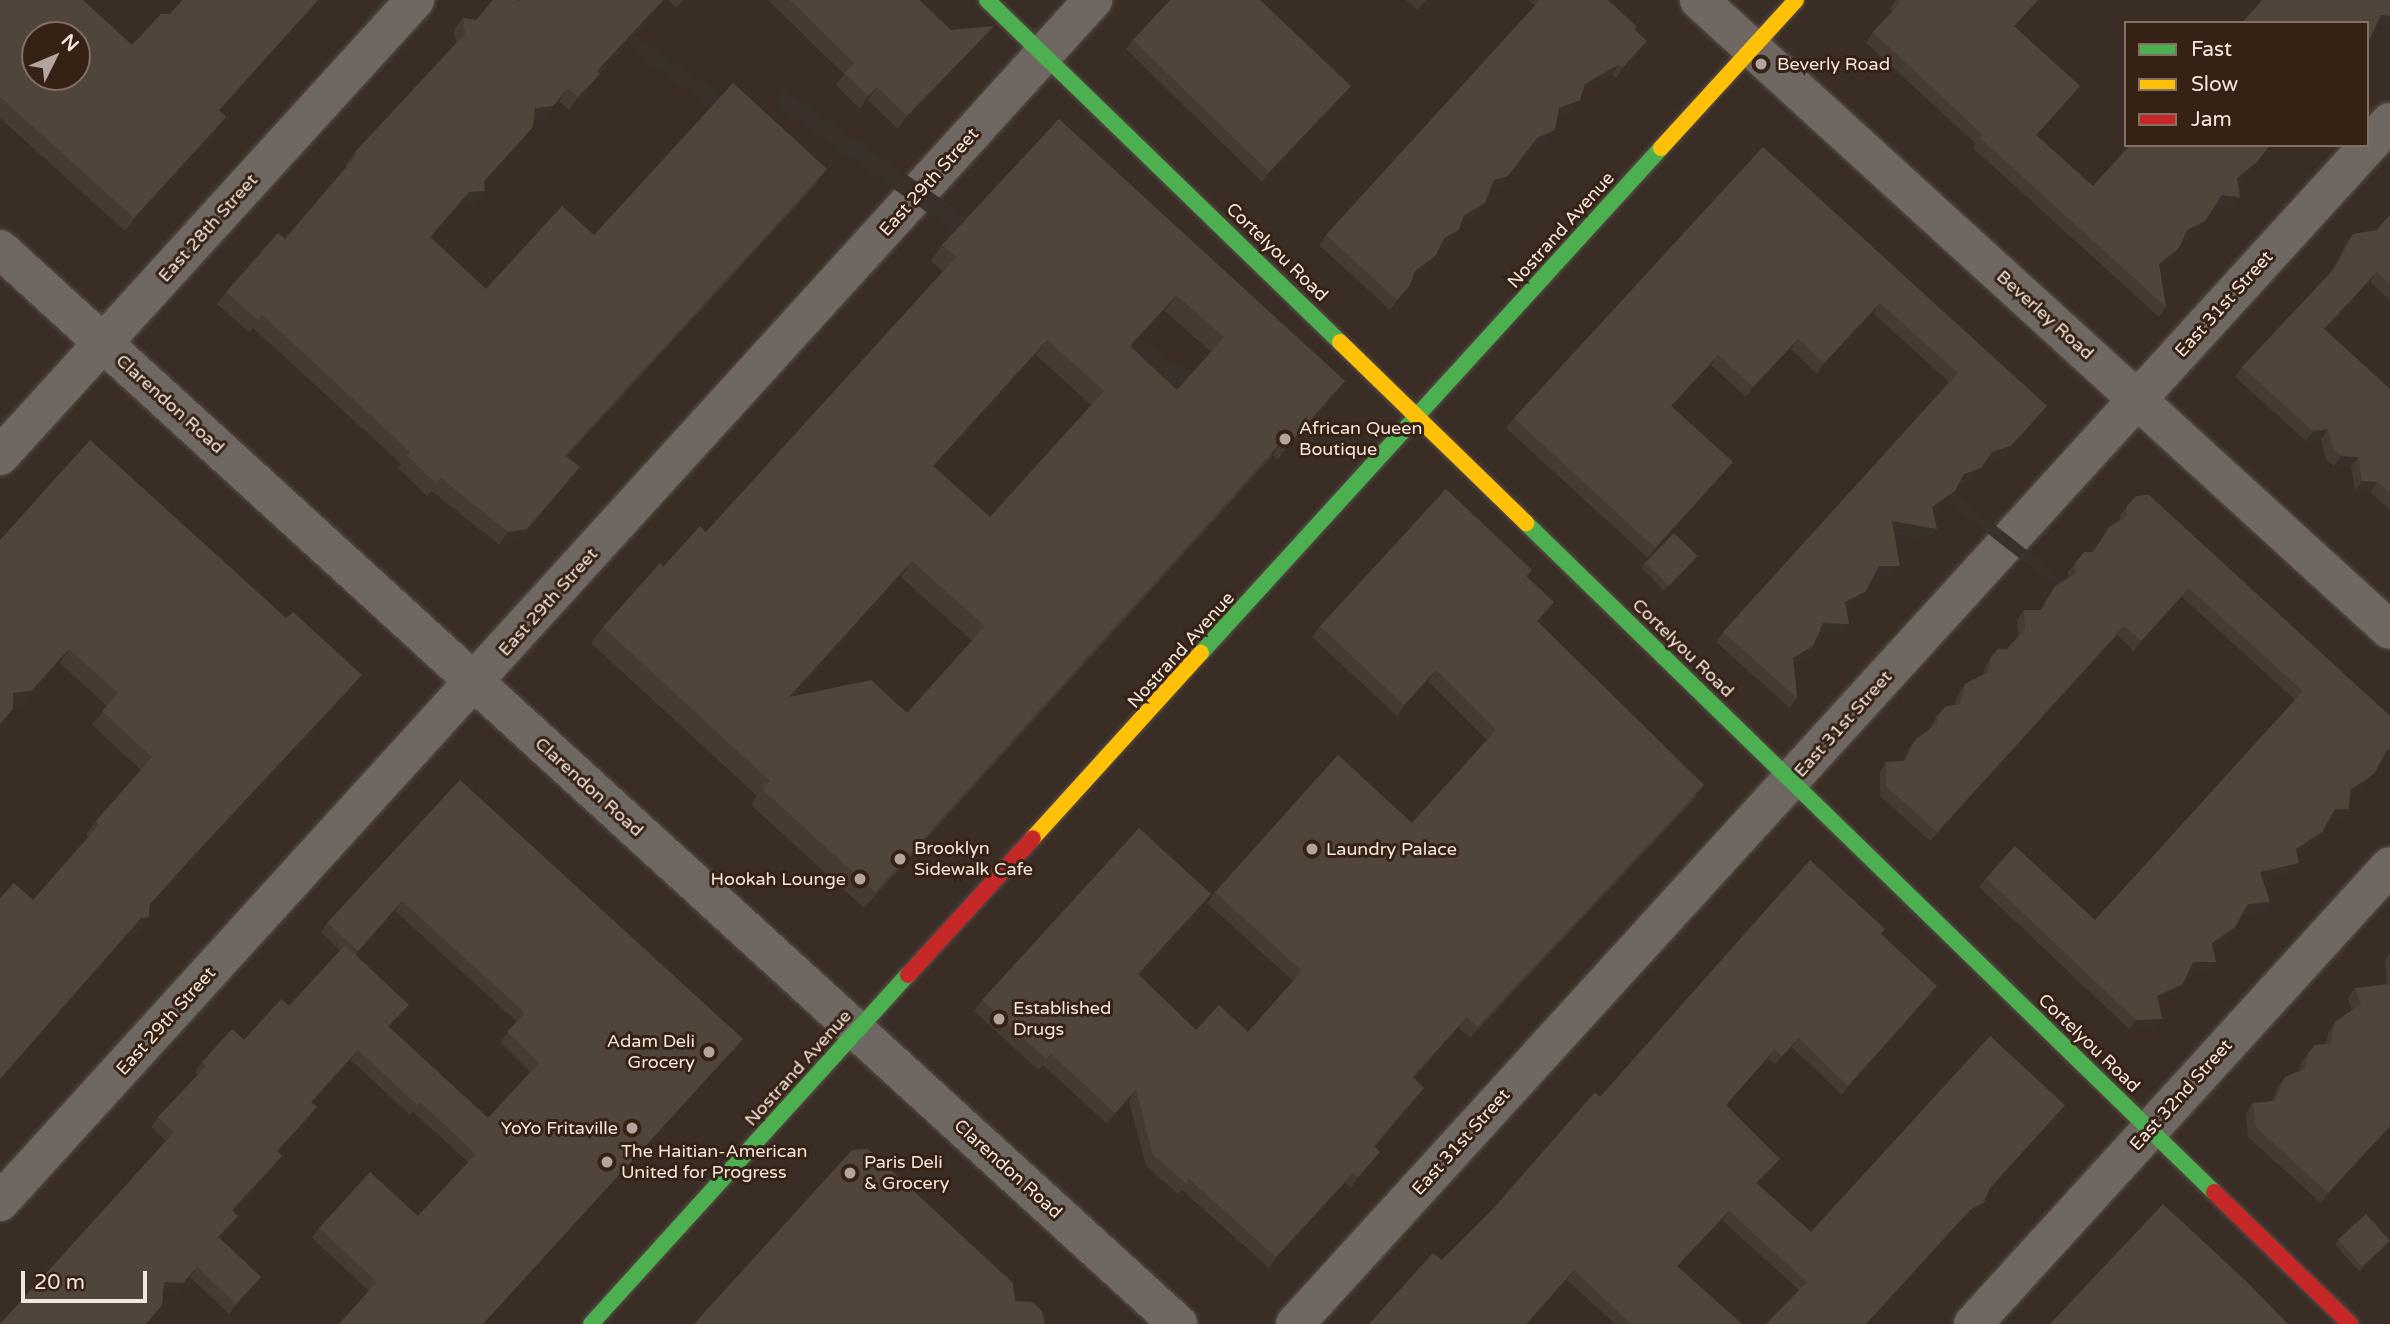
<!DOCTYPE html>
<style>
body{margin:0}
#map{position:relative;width:2390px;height:1324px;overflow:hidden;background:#392d26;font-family:"Varela Round",sans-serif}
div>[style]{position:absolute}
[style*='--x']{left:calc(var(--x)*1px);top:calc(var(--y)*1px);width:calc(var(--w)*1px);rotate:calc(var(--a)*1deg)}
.roads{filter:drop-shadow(0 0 2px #564c45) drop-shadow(0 0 2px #564c45)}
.street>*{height:38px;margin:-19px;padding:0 19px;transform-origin:19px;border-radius:19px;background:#6f6762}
.fast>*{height:16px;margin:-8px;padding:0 8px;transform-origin:8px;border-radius:8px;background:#4caf50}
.slow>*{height:16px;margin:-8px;padding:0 8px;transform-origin:8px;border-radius:8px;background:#ffc107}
.jam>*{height:16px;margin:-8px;padding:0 8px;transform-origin:8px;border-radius:8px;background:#c62828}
.wall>*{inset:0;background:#453b32}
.shaded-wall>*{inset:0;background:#383029;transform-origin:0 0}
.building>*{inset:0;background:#50453a;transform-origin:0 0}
.dots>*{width:19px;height:19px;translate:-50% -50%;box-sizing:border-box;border:4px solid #362215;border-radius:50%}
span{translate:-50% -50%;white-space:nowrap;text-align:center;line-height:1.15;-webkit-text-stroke:6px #362215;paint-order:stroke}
.poi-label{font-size:18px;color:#f4e6dd}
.left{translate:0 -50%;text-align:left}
.right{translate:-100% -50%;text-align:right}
.street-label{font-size:18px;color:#f4e6dd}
.legend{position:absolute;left:2124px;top:21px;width:245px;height:126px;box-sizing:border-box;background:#362215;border:2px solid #827065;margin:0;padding:9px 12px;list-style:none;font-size:21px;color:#f4e6dd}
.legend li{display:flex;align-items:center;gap:14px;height:35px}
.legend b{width:35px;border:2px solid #827065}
.north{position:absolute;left:21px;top:21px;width:70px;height:70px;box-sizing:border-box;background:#362215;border:2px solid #827065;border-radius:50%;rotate:47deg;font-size:19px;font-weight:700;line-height:28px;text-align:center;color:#f4e6dd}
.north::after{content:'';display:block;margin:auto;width:24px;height:32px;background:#b3a59d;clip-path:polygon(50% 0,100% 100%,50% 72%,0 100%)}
.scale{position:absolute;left:21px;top:1271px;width:126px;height:32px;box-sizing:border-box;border:4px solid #f4e6dd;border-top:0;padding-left:9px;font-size:21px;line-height:24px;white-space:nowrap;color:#f4e6dd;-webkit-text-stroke:5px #362215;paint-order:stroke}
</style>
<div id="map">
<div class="roads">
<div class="street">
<div style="--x:1699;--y:0;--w:935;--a:42.36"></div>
<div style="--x:0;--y:249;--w:1595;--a:42.38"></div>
<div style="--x:0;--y:456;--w:617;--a:-47.7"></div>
<div style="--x:0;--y:1202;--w:1625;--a:-47.72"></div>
<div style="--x:1295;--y:1324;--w:1626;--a:-47.67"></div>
<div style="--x:1973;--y:1324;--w:619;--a:-47.68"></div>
</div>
<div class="fast">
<div style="--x:987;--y:0;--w:492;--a:44.1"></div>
<div style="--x:1526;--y:523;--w:960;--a:44.2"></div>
<div style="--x:1201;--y:653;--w:683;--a:-47.67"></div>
<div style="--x:591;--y:1324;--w:471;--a:-47.8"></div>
</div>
<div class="slow">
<div style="--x:1661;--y:148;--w:200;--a:-47.6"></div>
<div style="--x:1340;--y:342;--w:260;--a:44.2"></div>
<div style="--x:1033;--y:838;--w:250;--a:-47.8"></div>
</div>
<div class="jam">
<div style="--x:908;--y:975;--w:185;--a:-47.6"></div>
<div style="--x:2214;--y:1192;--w:190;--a:44.1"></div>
</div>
</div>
<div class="wall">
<div style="clip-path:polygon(0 0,132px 45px,170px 14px,182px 0,320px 0,220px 111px,226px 117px,218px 129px,125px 231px,0 118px)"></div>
<div style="clip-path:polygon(520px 0,666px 0,599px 73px,600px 74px,591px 86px,569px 110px,559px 101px,544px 118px,534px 120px,524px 140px,484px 183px,476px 204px,461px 204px,431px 238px,486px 289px,594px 235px,827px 169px,818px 182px,567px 456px,571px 480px,518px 541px,499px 545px,432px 491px,427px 496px,398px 468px,401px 464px,324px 393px,253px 328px,249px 332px,217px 304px,226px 292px,285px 239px,346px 167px,346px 164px,355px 152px,456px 43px,454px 30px,463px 18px,476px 20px)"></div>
<div style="clip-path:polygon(668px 0,684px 0,676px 8px)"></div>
<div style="clip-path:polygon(768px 0,919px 0,951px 30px,985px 39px,898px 129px,868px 100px,860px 109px,836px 85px,844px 74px)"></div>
<div style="clip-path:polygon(1406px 0,1427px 0,1417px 10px)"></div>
<div style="clip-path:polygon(1528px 0,1608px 0,1637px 27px,1635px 30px,1640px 51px,1616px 78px,1612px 74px,1583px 91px,1580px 100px,1573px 110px,1557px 116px,1548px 140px,1530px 148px,1501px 186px,1491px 189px,1478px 213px,1462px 222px,1452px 240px,1440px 247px,1429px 265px,1413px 277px,1410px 285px,1390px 310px,1319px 245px,1326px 235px,1535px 6px)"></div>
<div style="clip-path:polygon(1896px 0,2040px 0,2015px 27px,2073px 96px,2037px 136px,2093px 186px,2250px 173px,2238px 182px,2240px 197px,2232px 207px,2215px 206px,2198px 231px,2184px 238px,2172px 258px,2159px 268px,2166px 307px,2159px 317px,1973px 148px,1976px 144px,1866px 43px,1873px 32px,1892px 12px,1889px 9px)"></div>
<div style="clip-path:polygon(1133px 40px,1351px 86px,1344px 96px,1262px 182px,1126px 49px)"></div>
<div style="clip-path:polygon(evenodd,1059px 119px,1345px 381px,1334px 397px,1278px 460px,1273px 455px,864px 908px,751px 805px,757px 796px,591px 643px,603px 627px,663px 567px,706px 532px,943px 272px,931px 261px,942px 245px,1059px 119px,1165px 311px,1211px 352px,1177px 390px,1132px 347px,1165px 311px,1059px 119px,1036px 355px,1091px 405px,990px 517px,935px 467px,1036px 355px,1059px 119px,901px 577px,972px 641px,907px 713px,793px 696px,901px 577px)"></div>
<div style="clip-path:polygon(1763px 147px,2047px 406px,2040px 416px,2004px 456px,1985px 462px,1974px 478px,1959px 483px,1948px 502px,1933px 512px,1930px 539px,1894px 533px,1893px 576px,1874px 576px,1858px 601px,1846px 608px,1849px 624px,1842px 634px,1819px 633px,1813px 646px,1806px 656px,1794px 664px,1797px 698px,1790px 708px,1716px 642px,1723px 632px,1949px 382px,1873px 313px,1817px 374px,1791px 349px,1746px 397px,1711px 365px,1672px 407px,1733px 462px,1726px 472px,1648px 558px,1506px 428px,1514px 418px)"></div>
<div style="clip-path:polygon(2390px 215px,2390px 300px,2370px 282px,2326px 330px,2390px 389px,2390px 510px,2370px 492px,2355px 491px,2351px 467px,2334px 466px,2326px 459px,2321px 439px,2306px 441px,2235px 377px,2242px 367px,2331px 272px,2346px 244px,2353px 234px,2377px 230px)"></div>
<div style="clip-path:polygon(2127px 506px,2382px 760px,2367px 784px,2350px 796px,2349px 809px,2343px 819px,2330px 819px,2315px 842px,2297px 854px,2292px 873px,2263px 880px,2270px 902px,2263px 912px,2243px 914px,2227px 938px,2213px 948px,2216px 962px,2209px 972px,2188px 972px,2176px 993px,2159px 1002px,2162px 1019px,2156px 1029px,2129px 1029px,1979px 887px,1986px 878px,2095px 920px,2295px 700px,2182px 597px,2134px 651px,2117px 635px,1930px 841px,1880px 796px,1880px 772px,1886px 762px,1903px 761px,1908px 750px,1915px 740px,1931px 728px,1931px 726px,1937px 716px,1955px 705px,1958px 694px,1965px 684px,1983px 675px,1985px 667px,1991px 657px,2007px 649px,2018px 637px,2017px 620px,2024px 610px,2040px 610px,2055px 586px,2069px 578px,2068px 572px,2075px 563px,2092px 552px,2120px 521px,2120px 516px)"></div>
<div style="clip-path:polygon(0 540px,352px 689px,183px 870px,150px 907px,139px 931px,131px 932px,33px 900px,88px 837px,86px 835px,96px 821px,141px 770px,92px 725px,107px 706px,60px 663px,21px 705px,13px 706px,3px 723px)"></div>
<div style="clip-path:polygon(1698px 556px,1694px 562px,1664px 591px,1641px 567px,1645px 562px)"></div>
<div style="clip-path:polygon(1532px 570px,1527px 577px,1546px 613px,1538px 622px,1704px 785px,1697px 796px,1470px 1038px,1459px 1028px,1414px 1079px,1417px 1099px,1375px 1147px,1373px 1162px,1351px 1188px,1345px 1183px,1269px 1268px,1182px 1190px,1178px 1194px,1146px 1166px,1129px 1101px,1107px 1124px,1043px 1065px,1038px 1070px,974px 1011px,982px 1000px,1211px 894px,1204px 905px,1139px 976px,1196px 1030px,1248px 1032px,1293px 981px,1207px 903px,1215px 892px,1412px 823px,1487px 740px,1428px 681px,1397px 716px,1312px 637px,1320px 626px)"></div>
<div style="clip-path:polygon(evenodd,460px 780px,743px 1039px,736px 1049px,369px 1291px,312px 1238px,319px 1228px,418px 1216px,468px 1162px,413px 1112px,410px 1115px,351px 1060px,312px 1103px,310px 1117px,278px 1152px,282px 1156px,275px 1166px,233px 1212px,238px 1216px,231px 1226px,220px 1238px,261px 1277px,254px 1287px,229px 1314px,190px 1277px,176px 1293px,163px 1292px,155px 1315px,166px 1141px,151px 1127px,158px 1117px,198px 1075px,195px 1072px,202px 1062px,244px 1040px,289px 1006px,340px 951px,321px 932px,327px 923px,460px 780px,395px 911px,517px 1022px,500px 1042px,530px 1072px,488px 1118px,390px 1028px,402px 1015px,356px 955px,395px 911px)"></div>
<div style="clip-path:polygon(1881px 934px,1930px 996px,1842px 1095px,1792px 1047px,1775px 1065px,1768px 1059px,1727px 1105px,1774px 1169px,1758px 1184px,1811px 1232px,2065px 1105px,2059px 1115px,1988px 1192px,1984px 1202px,1977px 1211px,1964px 1219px,1799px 1290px,1723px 1221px,1678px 1267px,1742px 1324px,1615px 1324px,1567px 1280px,1528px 1324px,1369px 1324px,1442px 1260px,1492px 1210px,1600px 1097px)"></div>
<div style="clip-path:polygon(2390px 953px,2390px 1128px,2321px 1203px,2248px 1137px,2246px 1113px,2253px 1103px,2272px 1101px,2278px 1087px,2285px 1077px,2299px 1071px,2301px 1063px,2308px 1053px,2325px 1044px,2328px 1033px,2335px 1022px,2352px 1010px,2348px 998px,2355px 988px,2387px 985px,2385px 960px)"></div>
<div style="clip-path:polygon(2338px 1240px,2387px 1246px,2360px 1272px,2335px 1245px)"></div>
</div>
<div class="shaded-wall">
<div style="clip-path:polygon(318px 0,320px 0,210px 123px,219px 110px)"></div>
<div style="clip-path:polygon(663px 0,666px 0,588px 84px,597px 71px)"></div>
<div style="clip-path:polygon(2038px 0,2040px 0,2006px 37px,2014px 26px)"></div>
<div style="clip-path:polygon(2381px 15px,2390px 16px,2390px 26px,2374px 25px)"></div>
<div style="clip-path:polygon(994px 26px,985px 39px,898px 129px,907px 116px)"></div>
<div style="clip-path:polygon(1647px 41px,1640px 51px,1616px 78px,1622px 68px)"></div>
<div style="clip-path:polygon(1619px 64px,1612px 74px,1578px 94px,1585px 84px)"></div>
<div style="clip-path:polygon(600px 74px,591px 86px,569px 110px,578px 97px)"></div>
<div style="clip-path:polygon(1351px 86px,1344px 96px,1262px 182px,1269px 172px)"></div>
<div style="clip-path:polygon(2080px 86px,2073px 96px,2029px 145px,2036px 135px)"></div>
<div style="clip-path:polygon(877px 87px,868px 100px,860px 109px,868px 96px)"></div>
<div style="clip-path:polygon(568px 88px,559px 101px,544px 118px,526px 121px,535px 108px)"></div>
<div style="clip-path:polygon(1580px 100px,1573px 110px,1552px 118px,1559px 108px)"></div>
<div style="clip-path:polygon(226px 117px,218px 129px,125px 231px,134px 218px)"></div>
<div style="clip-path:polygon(533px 127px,524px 140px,477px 191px,485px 191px,476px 204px,461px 204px,421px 250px,430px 237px,469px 192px,484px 181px)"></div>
<div style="clip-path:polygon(1555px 130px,1548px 140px,1530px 148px,1501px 186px,1488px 190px,1494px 180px,1537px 138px)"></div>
<div style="clip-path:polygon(2271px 145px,2250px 173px,2230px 188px,2237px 178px)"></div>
<div style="left:827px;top:169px;width:16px;height:388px;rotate:125deg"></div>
<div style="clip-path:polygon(2222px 195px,2240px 197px,2232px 207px,2215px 206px)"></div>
<div style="clip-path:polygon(1485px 203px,1478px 213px,1458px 225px,1464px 215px)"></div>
<div style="clip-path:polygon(2205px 221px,2198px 231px,2180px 240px,2187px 230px)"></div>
<div style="clip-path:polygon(1459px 230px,1452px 240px,1437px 248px,1444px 238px)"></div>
<div style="clip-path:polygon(2179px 248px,2172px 258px,2152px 274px,2159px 264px)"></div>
<div style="clip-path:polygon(1436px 255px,1429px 265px,1408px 281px,1415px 271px)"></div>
<div style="clip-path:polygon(2377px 272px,2370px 282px,2317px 339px,2324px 329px)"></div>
<div style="clip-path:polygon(1410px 285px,1403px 295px,1390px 310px,1397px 300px)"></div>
<div style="clip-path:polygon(1176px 295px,1165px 311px,1119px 362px,1130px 346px)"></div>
<div style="clip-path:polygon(1880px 303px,1873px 313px,1817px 374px,1824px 363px)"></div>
<div style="clip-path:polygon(1798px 339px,1791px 349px,1746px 397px,1753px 387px)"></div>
<div style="clip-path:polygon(1047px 340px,1036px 355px,922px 481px,933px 466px)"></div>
<div style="clip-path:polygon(1718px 355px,1711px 365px,1664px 416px,1671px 406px)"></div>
<div style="clip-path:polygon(1345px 381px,1334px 397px,1278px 460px,1289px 444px)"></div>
<div style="clip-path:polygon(2047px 406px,2040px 416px,2004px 456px,1985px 462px,1992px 452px)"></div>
<div style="clip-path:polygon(2328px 429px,2321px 439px,2306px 441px,2313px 431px)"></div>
<div style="left:1284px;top:439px;width:19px;height:610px;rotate:125deg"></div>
<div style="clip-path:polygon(2341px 456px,2358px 457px,2351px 467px,2334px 466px)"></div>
<div style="clip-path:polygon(1733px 462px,1726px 472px,1648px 558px,1655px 548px)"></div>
<div style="clip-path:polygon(580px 467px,571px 480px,518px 541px,499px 545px,508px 532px)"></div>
<div style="clip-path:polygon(1981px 468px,1974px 478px,1957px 484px,1964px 474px)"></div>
<div style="clip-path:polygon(2362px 481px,2377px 482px,2370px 492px,2355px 491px)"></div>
<div style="clip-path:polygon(1955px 491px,1948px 502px,1924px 518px,1932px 507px)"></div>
<div style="clip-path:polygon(1892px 521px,1937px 529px,1930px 539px,1885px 531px)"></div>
<div style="clip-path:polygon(1698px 556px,1694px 562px,1664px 591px,1668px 586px)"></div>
<div style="clip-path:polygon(912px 561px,901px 577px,778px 712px,789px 697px)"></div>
<div style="clip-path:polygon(1879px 566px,1900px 566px,1893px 576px,1872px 576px)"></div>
<div style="clip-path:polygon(2189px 588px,2182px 597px,2134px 651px,2141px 641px)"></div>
<div style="clip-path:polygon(1866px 591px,1858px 601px,1838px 612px,1845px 602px)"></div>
<div style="clip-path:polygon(1554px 602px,1546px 613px,1529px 632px,1537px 621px)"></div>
<div style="clip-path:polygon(1823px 623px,1849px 624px,1842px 634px,1816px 633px)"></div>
<div style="left:2124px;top:626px;width:11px;height:278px;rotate:128deg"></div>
<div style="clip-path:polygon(1813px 646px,1806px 656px,1786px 669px,1793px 658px)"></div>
<div style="clip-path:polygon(69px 649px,60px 663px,21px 705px,3px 707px,13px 693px)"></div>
<div style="clip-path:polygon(1436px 670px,1428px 681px,1397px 716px,1404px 705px)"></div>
<div style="clip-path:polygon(362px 675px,352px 689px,183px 870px,141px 918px,150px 904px,193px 856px)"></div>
<div style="clip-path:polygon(13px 709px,3px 723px,0 727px,0 724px)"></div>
<div style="clip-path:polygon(2387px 750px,2390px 750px,2390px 761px,2380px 760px)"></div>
<div style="clip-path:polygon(2374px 774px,2367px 784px,2344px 800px,2350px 790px)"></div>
<div style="left:1704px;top:785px;width:13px;height:332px;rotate:122deg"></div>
<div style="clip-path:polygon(2335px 809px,2349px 809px,2343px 819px,2328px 819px)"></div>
<div style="clip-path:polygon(2322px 832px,2315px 842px,2289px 859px,2296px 849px)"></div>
<div style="clip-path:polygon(2299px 863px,2292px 873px,2253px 882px,2260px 872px)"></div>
<div style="clip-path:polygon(1211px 894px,1204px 905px,1130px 985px,1138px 974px)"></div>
<div style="clip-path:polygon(402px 901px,395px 911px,351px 960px,358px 951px)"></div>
<div style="clip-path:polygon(2270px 902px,2263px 912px,2242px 914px,2248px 904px)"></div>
<div style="clip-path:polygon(149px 917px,139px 931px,131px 932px,0 1081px,0 1079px,141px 918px)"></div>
<div style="clip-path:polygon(2234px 928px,2227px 938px,2205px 953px,2212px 943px)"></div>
<div style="clip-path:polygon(2193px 962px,2216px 962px,2209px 972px,2186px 972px)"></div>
<div style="clip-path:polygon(2183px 984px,2176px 993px,2151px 1005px,2157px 996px)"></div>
<div style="clip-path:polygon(1937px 986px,1930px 996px,1842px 1095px,1848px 1086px)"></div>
<div style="clip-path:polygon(409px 1005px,402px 1015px,382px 1036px,388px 1026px)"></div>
<div style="clip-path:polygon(1467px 1017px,1459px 1028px,1405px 1088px,1413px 1077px)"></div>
<div style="clip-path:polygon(2162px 1019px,2156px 1029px,2129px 1029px,2136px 1020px)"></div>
<div style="clip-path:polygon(1799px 1038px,1792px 1047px,1775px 1065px,1782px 1056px)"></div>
<div style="left:743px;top:1039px;width:12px;height:386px;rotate:125deg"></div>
<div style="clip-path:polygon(1775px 1049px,1768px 1059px,1720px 1114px,1726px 1105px)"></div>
<div style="clip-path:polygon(358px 1050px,351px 1060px,304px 1112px,311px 1102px)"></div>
<div style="clip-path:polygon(1424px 1088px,1417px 1099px,1366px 1156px,1374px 1146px)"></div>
<div style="clip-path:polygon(1136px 1090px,1129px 1101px,1107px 1124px,1115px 1113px)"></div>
<div style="clip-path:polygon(2065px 1105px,2059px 1115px,1983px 1198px,1990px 1188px)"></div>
<div style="clip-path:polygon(317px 1107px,310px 1117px,270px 1161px,277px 1151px)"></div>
<div style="clip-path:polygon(2390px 1126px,2390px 1128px,2321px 1203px,2328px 1193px)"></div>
<div style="clip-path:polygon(1380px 1152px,1373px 1162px,1351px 1188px,1358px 1177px)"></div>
<div style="clip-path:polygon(282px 1156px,275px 1166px,225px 1220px,232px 1210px)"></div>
<div style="clip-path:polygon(1780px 1159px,1774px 1169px,1750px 1192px,1756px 1183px)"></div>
<div style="clip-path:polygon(1353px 1173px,1345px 1183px,1269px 1268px,1276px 1257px)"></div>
<div style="clip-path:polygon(1984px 1202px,1977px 1211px,1964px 1219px,1868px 1324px,1866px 1324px,1970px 1210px)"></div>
<div style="clip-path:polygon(1729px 1211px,1723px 1221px,1671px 1275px,1677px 1266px)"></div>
<div style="clip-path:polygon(238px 1216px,231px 1226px,211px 1247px,218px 1237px)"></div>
<div style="clip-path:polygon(2390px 1241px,2387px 1246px,2360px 1272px,2364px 1266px)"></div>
<div style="clip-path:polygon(197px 1267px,190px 1277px,176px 1293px,157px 1292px,164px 1282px)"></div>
<div style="clip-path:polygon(1574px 1270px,1567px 1280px,1528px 1324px,1526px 1324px)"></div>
<div style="clip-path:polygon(261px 1277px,254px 1287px,229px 1314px,236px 1304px)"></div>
</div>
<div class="building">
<div style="clip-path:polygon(evenodd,0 0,83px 0,132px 45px,161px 14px,170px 14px,183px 0,318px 0,219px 110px,226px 117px,134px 218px,0 97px,0 0,35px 35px,77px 35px,77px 77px,35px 77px,35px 35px)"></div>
<div style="clip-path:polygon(493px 0,517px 0,519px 1px,520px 0,663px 0,597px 71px,600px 74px,578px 97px,568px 88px,553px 106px,535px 108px,533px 127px,484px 181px,485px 191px,469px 192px,430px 237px,486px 289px,562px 206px,594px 235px,733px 83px,827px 169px,565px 455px,580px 467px,527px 529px,508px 532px,441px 478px,436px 484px,407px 455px,410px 452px,333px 380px,262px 315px,258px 320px,226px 292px,278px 233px,285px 239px,355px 157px,355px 152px,465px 34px,463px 18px,476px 20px)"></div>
<div style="clip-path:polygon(790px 0,919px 0,951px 30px,994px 26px,907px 116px,877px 87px,868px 96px,844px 73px,854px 63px)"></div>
<div style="clip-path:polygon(1170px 0,1260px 0,1351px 86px,1269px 172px,1133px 40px)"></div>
<div style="clip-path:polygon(1540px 0,1608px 0,1637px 27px,1634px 29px,1647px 41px,1622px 68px,1619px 64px,1585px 84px,1580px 100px,1559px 108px,1555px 130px,1537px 138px,1508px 176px,1494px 180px,1485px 203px,1464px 215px,1459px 230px,1444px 238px,1436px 255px,1415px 271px,1410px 285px,1397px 300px,1326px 235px)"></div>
<div style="clip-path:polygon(1897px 0,2038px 0,2014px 26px,2080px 86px,2036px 135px,2093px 186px,2130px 145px,2270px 145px,2257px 162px,2237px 178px,2240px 197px,2222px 195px,2205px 221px,2187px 230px,2179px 248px,2159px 264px,2166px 307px,1980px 138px,1983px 135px,1873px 32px,1900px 3px)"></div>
<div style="clip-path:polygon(2262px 0,2390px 0,2390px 16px,2381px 15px,2370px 39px,2367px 40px,2367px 23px,2242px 23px)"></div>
<div style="clip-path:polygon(evenodd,1059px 119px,1345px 381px,1289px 444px,1284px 439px,875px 892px,762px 789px,770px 781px,603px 627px,660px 563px,663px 567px,700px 526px,706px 532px,956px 257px,942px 245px,1059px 119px,1176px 295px,1224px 337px,1177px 390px,1130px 346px,1176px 295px,1059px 119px,1047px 340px,1104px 391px,990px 517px,933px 466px,1047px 340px,1059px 119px,912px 561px,985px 626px,907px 713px,871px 680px,789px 697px,912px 561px)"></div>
<div style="clip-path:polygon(1763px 147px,2047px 406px,2011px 446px,1992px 452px,1981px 468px,1964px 474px,1955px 491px,1932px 507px,1937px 529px,1892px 521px,1900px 566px,1879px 566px,1866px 591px,1845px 602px,1849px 624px,1823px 623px,1813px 646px,1793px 658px,1797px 698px,1723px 632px,1958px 373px,1880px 303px,1824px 363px,1798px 339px,1753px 387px,1718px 355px,1671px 406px,1733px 462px,1655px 548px,1514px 418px)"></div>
<div style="clip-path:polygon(2390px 215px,2390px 284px,2377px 272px,2324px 329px,2390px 389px,2390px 493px,2377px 482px,2362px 481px,2358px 457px,2341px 456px,2333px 449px,2328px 429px,2313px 431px,2242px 367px,2335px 268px,2353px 234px,2377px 230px)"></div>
<div style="clip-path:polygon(90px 440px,286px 618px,293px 612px,362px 675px,193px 856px,150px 904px,149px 917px,141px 918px,0 1079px,0 898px,14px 883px,33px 900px,99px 825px,96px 821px,152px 757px,102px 711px,118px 693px,69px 649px,31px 691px,13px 693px,13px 709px,0 724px,0 540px)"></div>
<div style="clip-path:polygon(1446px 489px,1532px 570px,1526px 576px,1554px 602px,1537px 621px,1704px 785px,1477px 1027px,1467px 1017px,1413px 1077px,1424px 1088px,1374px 1146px,1380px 1152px,1358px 1177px,1353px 1173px,1276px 1257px,1189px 1179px,1186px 1183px,1153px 1155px,1136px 1090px,1115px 1113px,1051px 1054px,1046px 1059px,982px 1000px,1139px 828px,1211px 894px,1138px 974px,1196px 1030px,1219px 1005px,1248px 1032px,1302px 971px,1215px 892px,1338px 755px,1412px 823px,1496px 730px,1436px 670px,1404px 705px,1320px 626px)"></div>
<div style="clip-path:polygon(2149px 495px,2390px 716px,2390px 750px,2387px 750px,2374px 774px,2350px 790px,2349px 809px,2335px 809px,2322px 832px,2296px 849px,2299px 863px,2260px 872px,2270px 902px,2248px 904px,2234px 928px,2212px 943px,2216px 962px,2193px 962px,2183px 984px,2157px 996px,2162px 1019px,2136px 1020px,1986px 878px,2015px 846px,2095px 920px,2303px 691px,2189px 588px,2141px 641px,2124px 626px,1937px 832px,1886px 786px,1886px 762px,1905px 761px,1915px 740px,1938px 723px,1937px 716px,1946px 706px,1960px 704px,1965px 684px,1988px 672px,1991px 657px,1998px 649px,2007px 649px,2025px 629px,2024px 610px,2041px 610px,2055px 586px,2076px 573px,2075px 563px,2084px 552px,2093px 552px,2109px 527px,2127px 516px,2127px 506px,2136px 496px)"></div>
<div style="left:1674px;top:533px;width:33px;height:41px;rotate:44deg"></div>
<div style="clip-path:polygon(460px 780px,743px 1039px,483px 1324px,339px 1324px,377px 1282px,319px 1228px,370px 1172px,418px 1216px,476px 1154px,420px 1102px,417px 1105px,358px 1050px,311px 1102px,317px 1107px,277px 1151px,282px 1156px,232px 1210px,238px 1216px,218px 1237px,261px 1277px,236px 1304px,197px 1267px,183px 1283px,164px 1282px,162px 1305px,146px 1324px,0 1324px,174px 1132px,158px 1117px,206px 1066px,202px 1062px,232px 1029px,244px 1040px,281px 999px,289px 1006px,345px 945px,409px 1005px,388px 1026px,488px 1118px,539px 1063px,507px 1032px,525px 1013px,402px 901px,358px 951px,327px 923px)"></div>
<div style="clip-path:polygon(1810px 860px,1885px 929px,1881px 934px,1937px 986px,1848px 1086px,1799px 1038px,1782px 1056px,1775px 1049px,1726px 1105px,1780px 1159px,1756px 1183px,1811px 1232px,1990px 1036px,2065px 1105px,1990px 1188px,1984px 1202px,1970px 1210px,1866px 1324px,1766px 1324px,1807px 1282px,1729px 1211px,1677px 1266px,1742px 1324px,1631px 1324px,1574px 1270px,1526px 1324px,1369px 1324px,1433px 1253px,1442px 1260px,1492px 1210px,1595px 1092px,1600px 1097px)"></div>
<div style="clip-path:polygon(2390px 984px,2390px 1126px,2328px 1193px,2256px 1127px,2253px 1103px,2275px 1101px,2285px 1077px,2305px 1069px,2308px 1053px,2315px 1045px,2330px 1044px,2335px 1022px,2361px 1004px,2355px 988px)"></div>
<div style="clip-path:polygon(868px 1149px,1013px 1283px,1015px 1301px,1033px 1302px,1042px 1311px,1045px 1324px,694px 1324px,852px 1150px)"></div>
<div style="clip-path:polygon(2163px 1204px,2246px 1281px,2288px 1324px,2050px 1324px)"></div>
<div style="left:2366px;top:1214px;width:36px;height:38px;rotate:48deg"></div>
</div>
<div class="dots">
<div style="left:1761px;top:64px;background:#b3a59d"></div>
<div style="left:1285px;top:439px;background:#b3a59d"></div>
<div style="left:1312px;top:849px;background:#b3a59d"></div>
<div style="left:900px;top:859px;background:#b3a59d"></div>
<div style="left:860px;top:879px;background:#b3a59d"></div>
<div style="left:999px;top:1019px;background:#b3a59d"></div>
<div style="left:709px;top:1052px;background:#b3a59d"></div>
<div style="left:632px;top:1128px;background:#b3a59d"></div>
<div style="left:607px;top:1162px;background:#b3a59d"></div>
<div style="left:850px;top:1173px;background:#b3a59d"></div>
</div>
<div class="poi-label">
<span class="left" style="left:1777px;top:64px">Beverly Road</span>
<span class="left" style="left:1299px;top:439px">African Queen<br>Boutique</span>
<span class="left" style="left:914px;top:859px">Brooklyn<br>Sidewalk Cafe</span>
<span class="left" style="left:1326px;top:849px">Laundry Palace</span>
<span class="right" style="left:846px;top:879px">Hookah Lounge</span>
<span class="left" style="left:1013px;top:1019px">Established<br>Drugs</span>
<span class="right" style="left:695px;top:1052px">Adam Deli<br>Grocery</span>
<span class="right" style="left:618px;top:1128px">YoYo Fritaville</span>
<span class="left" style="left:621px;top:1162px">The Haitian-American<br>United for Progress</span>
<span class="left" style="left:864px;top:1173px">Paris Deli<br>&amp; Grocery</span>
</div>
<div class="street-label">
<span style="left:929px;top:182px;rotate:-48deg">East 29th Street</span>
<span style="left:208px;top:228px;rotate:-48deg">East 28th Street</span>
<span style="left:1561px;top:230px;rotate:-48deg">Nostrand Avenue</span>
<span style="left:1277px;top:252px;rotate:44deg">Cortelyou Road</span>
<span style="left:2224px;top:304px;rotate:-48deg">East 31st Street</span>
<span style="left:2045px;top:315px;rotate:42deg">Beverley Road</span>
<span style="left:170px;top:404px;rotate:42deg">Clarendon Road</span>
<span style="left:548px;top:602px;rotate:-48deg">East 29th Street</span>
<span style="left:1683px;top:648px;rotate:44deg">Cortelyou Road</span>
<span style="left:1181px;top:650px;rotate:-48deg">Nostrand Avenue</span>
<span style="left:1843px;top:724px;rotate:-48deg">East 31st Street</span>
<span style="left:589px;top:787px;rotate:42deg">Clarendon Road</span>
<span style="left:166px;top:1021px;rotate:-48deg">East 29th Street</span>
<span style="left:2089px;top:1043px;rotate:44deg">Cortelyou Road</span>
<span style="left:798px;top:1068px;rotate:-48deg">Nostrand Avenue</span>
<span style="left:2181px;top:1095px;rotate:-48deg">East 32nd Street</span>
<span style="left:1461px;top:1142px;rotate:-48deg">East 31st Street</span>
<span style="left:1008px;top:1169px;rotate:42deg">Clarendon Road</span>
</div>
<ul class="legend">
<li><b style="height:9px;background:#4caf50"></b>Fast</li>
<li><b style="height:9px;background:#ffc107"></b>Slow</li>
<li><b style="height:9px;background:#c62828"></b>Jam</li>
</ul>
<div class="north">N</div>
<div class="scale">20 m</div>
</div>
